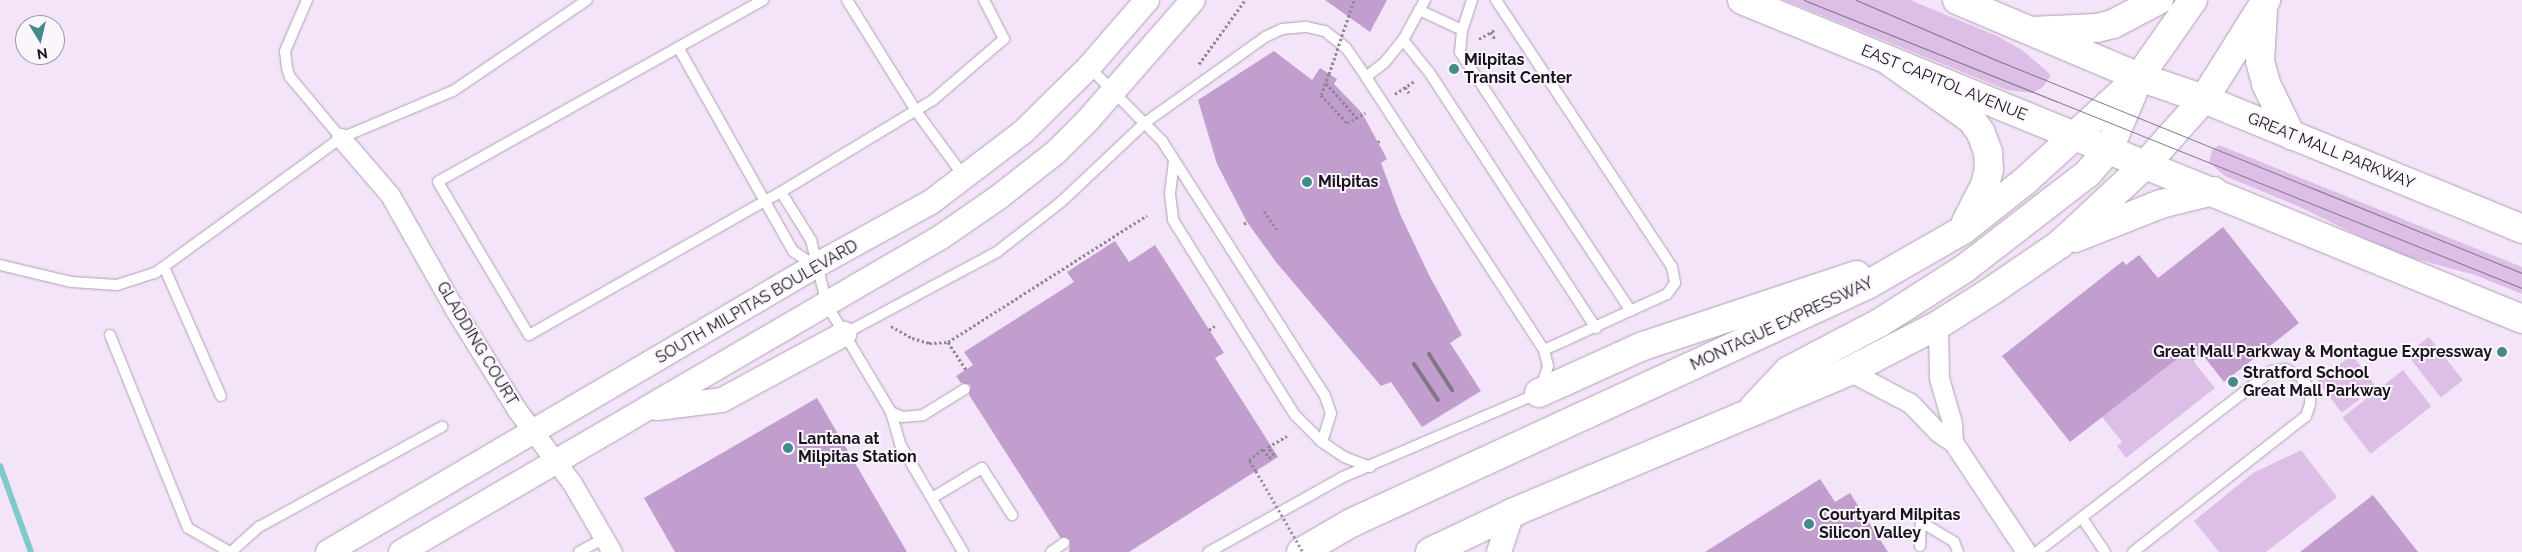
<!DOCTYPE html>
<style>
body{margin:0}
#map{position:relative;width:2522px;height:552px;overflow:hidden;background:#f4e4f9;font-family:Raleway,sans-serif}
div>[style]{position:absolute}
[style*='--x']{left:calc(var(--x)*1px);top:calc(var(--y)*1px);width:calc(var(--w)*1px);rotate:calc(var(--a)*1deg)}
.green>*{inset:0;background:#ddbee7;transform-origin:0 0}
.stream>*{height:6px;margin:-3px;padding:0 3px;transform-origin:3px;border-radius:3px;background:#7dcac9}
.building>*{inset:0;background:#c19ecd}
.path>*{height:3px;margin-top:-1.5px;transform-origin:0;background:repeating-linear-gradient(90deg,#928796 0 2.5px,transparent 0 5px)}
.roads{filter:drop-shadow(0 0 1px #afa0b4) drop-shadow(0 0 1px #afa0b4)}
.service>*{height:10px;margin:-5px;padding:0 5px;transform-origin:5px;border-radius:5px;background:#fff}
.minor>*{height:19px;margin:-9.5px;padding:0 9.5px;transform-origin:9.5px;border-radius:9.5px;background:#fff}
.tertiary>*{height:24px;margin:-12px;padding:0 12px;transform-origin:12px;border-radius:12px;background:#fff}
.primary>*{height:28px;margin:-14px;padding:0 14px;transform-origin:14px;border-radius:14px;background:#fff}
.trunk>*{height:28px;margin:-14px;padding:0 14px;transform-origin:14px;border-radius:14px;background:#fff}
.tram>*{height:1px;margin:-0.5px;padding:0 0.5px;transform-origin:0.5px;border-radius:0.5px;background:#817784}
.rail>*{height:4px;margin:-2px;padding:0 2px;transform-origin:2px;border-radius:2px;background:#817784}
.path-bridge>*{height:3px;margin-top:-1.5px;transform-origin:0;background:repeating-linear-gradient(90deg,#928796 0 2.5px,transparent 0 5px)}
.dots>*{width:14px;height:14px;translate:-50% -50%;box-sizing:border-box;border:2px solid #fbf5fe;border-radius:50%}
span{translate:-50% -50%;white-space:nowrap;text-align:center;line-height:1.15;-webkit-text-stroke:4px #fbf5fe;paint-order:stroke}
.poi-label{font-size:16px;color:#19141b;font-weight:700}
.left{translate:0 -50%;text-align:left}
.right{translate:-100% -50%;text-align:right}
.street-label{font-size:16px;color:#19141b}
.north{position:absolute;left:15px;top:15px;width:50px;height:50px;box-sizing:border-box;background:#fbf5fe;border:1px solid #a19ba3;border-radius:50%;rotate:171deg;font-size:14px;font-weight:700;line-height:20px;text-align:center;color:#19141b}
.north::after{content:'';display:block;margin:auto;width:18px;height:22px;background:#438b8a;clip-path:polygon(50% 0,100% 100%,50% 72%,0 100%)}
</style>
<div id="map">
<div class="green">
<div style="clip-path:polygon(1784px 0,1910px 0,1997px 36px,2022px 50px,2051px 75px,2043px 87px,2032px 93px,2007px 90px)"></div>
<div style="clip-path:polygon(2219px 145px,2522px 267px,2522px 294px,2475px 275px,2394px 253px,2300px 207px,2225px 176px,2209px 162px,2212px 150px)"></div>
<div style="left:2429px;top:337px;width:55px;height:28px;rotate:52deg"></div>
<div style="clip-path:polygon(2186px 352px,2215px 388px,2126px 458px,2117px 446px,2122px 442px,2102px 417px)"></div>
<div style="left:2352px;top:355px;width:40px;height:43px;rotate:53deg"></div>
<div style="left:2403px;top:370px;width:46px;height:77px;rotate:52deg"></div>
<div style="clip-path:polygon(2301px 450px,2337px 497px,2266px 552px,2219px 552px,2194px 521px,2253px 473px)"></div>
</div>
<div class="stream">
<div style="--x:0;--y:466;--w:91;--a:70.2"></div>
</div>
<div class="building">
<div style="clip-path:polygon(1325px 0,1387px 0,1370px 32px)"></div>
<div style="clip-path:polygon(1274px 51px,1312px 80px,1320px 68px,1337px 79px,1334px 84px,1362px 113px,1387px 159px,1381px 163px,1400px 214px,1430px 277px,1462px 335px,1450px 343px,1481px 391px,1422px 427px,1391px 382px,1381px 386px,1276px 262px,1247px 222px,1217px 164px,1198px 100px)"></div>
<div style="clip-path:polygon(2223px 227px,2299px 323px,2224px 382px,2202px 354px,2193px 361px,2186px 352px,2070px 442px,2002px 356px,2123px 261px,2126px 265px,2139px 255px,2158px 278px)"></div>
<div style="clip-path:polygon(1115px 241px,1129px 262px,1155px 245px,1224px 353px,1215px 358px,1278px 457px,1129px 552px,1069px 552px,1070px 540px,1060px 537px,969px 395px,971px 385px,961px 383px,956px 376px,973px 365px,964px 352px,1074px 282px,1067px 272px)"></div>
<div style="clip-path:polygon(817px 398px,907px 552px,675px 552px,644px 498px)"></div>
<div style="clip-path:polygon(1820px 479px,1835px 502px,1850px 493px,1888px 552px,1705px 552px)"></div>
<div style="clip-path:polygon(2373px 495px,2418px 552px,2300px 552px)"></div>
</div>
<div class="path">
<div style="--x:1490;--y:32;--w:9;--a:54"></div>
<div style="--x:1479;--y:39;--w:20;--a:-30"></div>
<div style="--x:1199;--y:64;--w:79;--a:-54.3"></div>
<div style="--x:1329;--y:74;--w:22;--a:111"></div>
<div style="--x:1321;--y:95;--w:38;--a:47"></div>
<div style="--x:1347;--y:123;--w:21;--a:-29"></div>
<div style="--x:1326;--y:83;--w:47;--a:48.5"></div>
<div style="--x:1405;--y:87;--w:7;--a:56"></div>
<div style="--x:1395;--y:94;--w:23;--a:-34"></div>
<div style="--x:1378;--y:142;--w:2;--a:-27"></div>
<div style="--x:1264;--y:211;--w:22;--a:56"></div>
<div style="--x:1244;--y:224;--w:4;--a:-34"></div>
<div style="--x:891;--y:326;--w:24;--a:30"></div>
<div style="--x:912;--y:338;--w:18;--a:16"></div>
<div style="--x:929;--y:343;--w:19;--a:-3"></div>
<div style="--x:948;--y:342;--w:236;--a:-32.5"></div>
<div style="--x:1209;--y:330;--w:7;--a:-34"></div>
<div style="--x:948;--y:342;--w:33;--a:57"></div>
<div style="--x:1256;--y:471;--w:13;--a:-122"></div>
<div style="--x:1249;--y:460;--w:18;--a:-38"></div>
<div style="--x:1263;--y:449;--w:11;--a:56"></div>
<div style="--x:1269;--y:458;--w:6;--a:-31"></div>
<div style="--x:1274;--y:455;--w:10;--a:-127"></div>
<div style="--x:1268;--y:447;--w:22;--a:-30"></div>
</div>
<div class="roads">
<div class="service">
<div style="--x:307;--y:0;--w:56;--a:113.3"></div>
<div style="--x:285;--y:51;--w:17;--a:83"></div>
<div style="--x:287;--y:68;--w:9;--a:72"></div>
<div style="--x:290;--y:77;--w:80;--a:50.1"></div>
<div style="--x:763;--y:0;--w:372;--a:150.8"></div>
<div style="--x:438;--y:182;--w:178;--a:59.3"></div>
<div style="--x:529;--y:335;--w:290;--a:-29.6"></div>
<div style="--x:781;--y:192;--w:178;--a:-31.2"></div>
<div style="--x:933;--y:100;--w:94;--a:-40.7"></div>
<div style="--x:1004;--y:39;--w:44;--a:-117.1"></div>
<div style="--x:847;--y:0;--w:131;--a:58.1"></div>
<div style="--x:916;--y:111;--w:83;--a:53.8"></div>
<div style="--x:1472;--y:0;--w:32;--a:108"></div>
<div style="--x:1462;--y:30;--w:22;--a:95"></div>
<div style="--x:1460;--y:52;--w:310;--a:56.6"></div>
<div style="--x:1496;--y:0;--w:320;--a:56.6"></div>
<div style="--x:1672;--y:267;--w:16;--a:79"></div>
<div style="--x:1675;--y:283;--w:14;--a:126"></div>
<div style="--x:1667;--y:294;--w:135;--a:155.5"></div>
<div style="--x:1419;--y:10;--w:47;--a:24.9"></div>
<div style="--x:1403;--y:40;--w:41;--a:50.9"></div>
<div style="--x:1429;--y:72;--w:306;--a:56.9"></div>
<div style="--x:678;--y:47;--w:234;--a:60.6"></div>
<div style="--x:793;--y:251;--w:25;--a:34"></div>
<div style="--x:1089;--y:67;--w:104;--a:45.4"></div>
<div style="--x:1162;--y:141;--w:303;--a:57.4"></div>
<div style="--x:1325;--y:396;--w:18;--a:71"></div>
<div style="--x:1331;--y:413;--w:30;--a:107"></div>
<div style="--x:1366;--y:77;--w:24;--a:-38"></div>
<div style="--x:1385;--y:62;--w:28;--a:-51"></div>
<div style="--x:1403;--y:40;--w:46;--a:-61.2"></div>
<div style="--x:1174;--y:161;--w:33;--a:97"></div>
<div style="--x:1170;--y:194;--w:26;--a:83"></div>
<div style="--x:1173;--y:220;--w:230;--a:58"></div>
<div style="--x:1295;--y:415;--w:38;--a:45"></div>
<div style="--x:1322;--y:442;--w:27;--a:34"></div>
<div style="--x:1344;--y:457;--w:28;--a:21"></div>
<div style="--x:781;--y:192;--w:57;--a:58"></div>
<div style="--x:811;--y:240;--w:67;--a:76.2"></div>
<div style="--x:827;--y:305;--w:125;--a:59.1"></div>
<div style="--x:891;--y:412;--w:12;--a:24"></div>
<div style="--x:902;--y:417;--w:21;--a:-5"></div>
<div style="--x:923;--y:415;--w:49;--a:-31.8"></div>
<div style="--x:0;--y:265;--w:74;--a:13.3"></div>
<div style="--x:72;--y:282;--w:45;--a:3.8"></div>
<div style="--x:117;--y:285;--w:40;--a:-18"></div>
<div style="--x:155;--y:273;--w:230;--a:-36"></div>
<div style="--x:341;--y:138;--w:121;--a:-22.8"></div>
<div style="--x:453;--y:91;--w:162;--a:-34.2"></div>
<div style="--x:164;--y:267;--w:141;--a:66.2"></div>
<div style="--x:844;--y:334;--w:174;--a:-28.2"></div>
<div style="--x:997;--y:252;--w:81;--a:-38"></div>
<div style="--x:1061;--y:202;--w:117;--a:-43.3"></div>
<div style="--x:1146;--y:122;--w:146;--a:-35.5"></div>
<div style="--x:1265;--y:37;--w:19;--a:-25"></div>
<div style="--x:1282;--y:29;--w:25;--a:-5"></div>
<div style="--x:1307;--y:27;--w:18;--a:13"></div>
<div style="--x:1325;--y:31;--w:27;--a:39"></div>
<div style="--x:1346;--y:48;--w:35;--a:55"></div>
<div style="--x:1366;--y:77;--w:326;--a:56.9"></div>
<div style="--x:1544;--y:350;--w:16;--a:76"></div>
<div style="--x:1548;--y:366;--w:28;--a:108"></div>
<div style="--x:1539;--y:393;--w:213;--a:156.8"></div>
<div style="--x:1343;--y:477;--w:154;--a:150.8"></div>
<div style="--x:110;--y:335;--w:208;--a:68"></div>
<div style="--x:188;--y:528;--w:48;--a:29.7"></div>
<div style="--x:891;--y:412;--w:33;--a:74"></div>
<div style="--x:900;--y:444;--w:125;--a:59.7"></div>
<div style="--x:932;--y:498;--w:58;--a:-31"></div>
<div style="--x:982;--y:468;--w:56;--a:57.4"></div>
<div style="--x:2082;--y:518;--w:41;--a:55.9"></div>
<div style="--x:1920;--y:546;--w:24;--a:-88"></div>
<div style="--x:1921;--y:522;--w:39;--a:31"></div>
<div style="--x:1954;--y:542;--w:11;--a:68"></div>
<div style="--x:231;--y:552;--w:38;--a:-42"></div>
<div style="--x:259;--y:527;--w:209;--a:-28.7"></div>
<div style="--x:579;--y:552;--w:29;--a:-29"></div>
<div style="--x:1051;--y:552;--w:16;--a:-35"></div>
<div style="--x:2037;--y:552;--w:296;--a:-37.7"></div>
<div style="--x:2271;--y:371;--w:15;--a:-8"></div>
<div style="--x:2286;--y:369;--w:18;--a:29"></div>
<div style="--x:2302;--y:378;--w:14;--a:56"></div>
<div style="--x:2310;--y:390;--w:14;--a:90"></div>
<div style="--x:2310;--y:404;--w:13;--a:108"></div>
<div style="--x:2306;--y:416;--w:220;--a:141.8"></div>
</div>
<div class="minor">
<div style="--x:341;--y:138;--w:75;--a:49.3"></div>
<div style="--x:390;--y:195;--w:132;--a:60.5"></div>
<div style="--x:455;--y:310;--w:118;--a:58.2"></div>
<div style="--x:517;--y:410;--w:91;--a:53"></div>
<div style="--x:572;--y:483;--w:80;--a:59.9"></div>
<div style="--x:1938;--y:325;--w:53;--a:88.9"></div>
<div style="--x:1939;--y:378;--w:47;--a:73.9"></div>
<div style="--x:1952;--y:423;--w:19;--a:87"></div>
<div style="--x:1849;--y:371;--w:69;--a:27.7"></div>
<div style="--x:1910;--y:403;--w:40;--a:46"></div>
<div style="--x:1938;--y:432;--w:18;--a:34"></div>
<div style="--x:1953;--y:442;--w:132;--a:56.4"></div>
</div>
<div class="tertiary">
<div style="--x:657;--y:408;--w:65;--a:-7"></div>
<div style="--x:722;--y:400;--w:139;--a:-28.4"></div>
<div style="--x:328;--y:552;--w:565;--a:-30.42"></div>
<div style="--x:815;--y:266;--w:132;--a:-28.9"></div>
<div style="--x:931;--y:202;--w:116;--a:-37.3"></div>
<div style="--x:1023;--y:132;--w:93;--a:-44.6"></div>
<div style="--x:1089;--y:67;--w:89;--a:-49.1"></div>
<div style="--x:401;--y:552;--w:625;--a:-30.26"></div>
<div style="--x:941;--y:237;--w:70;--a:-34.6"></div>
<div style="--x:999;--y:197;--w:73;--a:-38.3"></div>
<div style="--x:1056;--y:152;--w:45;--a:-45"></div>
<div style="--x:1088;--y:120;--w:159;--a:-48.8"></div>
<div style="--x:1499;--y:552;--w:41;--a:-71.6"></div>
</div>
<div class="primary">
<div style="--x:1742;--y:0;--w:843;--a:22.24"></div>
<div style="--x:1957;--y:0;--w:198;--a:22.9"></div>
<div style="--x:2139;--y:77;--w:69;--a:18.7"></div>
<div style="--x:2204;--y:99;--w:344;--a:22.2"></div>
</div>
<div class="trunk">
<div style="--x:2263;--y:11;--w:50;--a:93.4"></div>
<div style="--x:2260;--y:61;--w:24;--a:75"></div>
<div style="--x:2266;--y:84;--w:57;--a:63.9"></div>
<div style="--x:2031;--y:31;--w:66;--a:-2.6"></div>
<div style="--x:2097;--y:28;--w:16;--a:-14"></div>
<div style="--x:2113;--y:24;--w:52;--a:-27.6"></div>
<div style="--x:1886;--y:59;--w:104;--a:35.2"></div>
<div style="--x:1971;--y:119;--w:17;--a:54"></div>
<div style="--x:1981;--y:133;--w:20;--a:70"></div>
<div style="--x:1988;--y:152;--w:17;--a:87"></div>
<div style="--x:1989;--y:169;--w:16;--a:104"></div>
<div style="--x:1985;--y:185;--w:42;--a:117.2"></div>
<div style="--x:2075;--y:238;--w:92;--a:-21.6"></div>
<div style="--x:2161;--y:204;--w:54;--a:-14"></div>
<div style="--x:1539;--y:393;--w:114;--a:-24.3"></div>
<div style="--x:1643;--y:346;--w:225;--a:-18.4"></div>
<div style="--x:1754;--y:407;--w:50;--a:-46.6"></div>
<div style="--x:1788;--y:371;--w:105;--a:-27.8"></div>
<div style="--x:1881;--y:322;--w:98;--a:-32.6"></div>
<div style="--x:1964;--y:269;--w:157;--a:-37.7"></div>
<div style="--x:2088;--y:173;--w:32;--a:-49"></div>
<div style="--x:2109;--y:149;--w:69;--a:-67.1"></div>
<div style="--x:1301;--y:552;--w:58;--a:-30.1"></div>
<div style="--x:1351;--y:523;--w:568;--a:-24.76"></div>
<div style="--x:1867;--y:285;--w:111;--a:-29.8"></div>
<div style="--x:1963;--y:230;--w:79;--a:-38.3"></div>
<div style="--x:2025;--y:181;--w:154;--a:-42.4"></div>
<div style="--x:2139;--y:77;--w:94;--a:-55"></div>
<div style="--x:1430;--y:552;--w:91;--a:-25.4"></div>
<div style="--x:1512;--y:513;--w:366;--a:-22.8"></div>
<div style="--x:1849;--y:371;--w:100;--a:-27.3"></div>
<div style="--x:1938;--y:325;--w:62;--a:-32.4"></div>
<div style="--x:1990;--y:292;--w:85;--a:-34.4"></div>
<div style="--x:2060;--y:244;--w:117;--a:-42.9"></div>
<div style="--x:2146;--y:164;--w:87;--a:-48.3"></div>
<div style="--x:2204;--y:99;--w:117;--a:-57.9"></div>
</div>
</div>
<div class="tram">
<div style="--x:1804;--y:0;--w:774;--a:21.86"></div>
<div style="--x:1856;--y:0;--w:158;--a:23.2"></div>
<div style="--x:2001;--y:62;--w:562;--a:22.05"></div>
</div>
<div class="rail">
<div style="--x:1429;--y:354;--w:43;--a:57.4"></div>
<div style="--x:1414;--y:364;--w:43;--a:56.3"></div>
</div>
<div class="path-bridge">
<div style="--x:1329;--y:74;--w:78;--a:-71.3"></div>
<div style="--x:1256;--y:471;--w:94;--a:59.9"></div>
</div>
<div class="dots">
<div style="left:1454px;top:69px;background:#438b8a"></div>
<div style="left:1307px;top:182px;background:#438b8a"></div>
<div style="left:2502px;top:352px;background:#438b8a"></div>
<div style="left:2233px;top:382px;background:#438b8a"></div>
<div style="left:788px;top:448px;background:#438b8a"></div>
<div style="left:1809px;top:524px;background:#438b8a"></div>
</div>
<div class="poi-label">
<span class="left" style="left:1464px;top:69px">Milpitas<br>Transit Center</span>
<span class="left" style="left:1318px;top:182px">Milpitas</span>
<span class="right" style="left:2492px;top:352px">Great Mall Parkway &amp; Montague Expressway</span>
<span class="left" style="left:2243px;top:382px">Stratford School<br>Great Mall Parkway</span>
<span class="left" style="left:798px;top:448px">Lantana at<br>Milpitas Station</span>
<span class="left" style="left:1819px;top:524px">Courtyard Milpitas<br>Silicon Valley</span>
</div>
<div class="street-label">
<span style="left:1944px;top:83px;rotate:22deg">EAST CAPITOL AVENUE</span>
<span style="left:2331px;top:151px;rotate:22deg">GREAT MALL PARKWAY</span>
<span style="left:757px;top:302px;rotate:-30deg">SOUTH MILPITAS BOULEVARD</span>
<span style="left:1782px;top:324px;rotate:-25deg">MONTAGUE EXPRESSWAY</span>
<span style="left:477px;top:344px;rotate:59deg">GLADDING COURT</span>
</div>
<div class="north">N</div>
</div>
